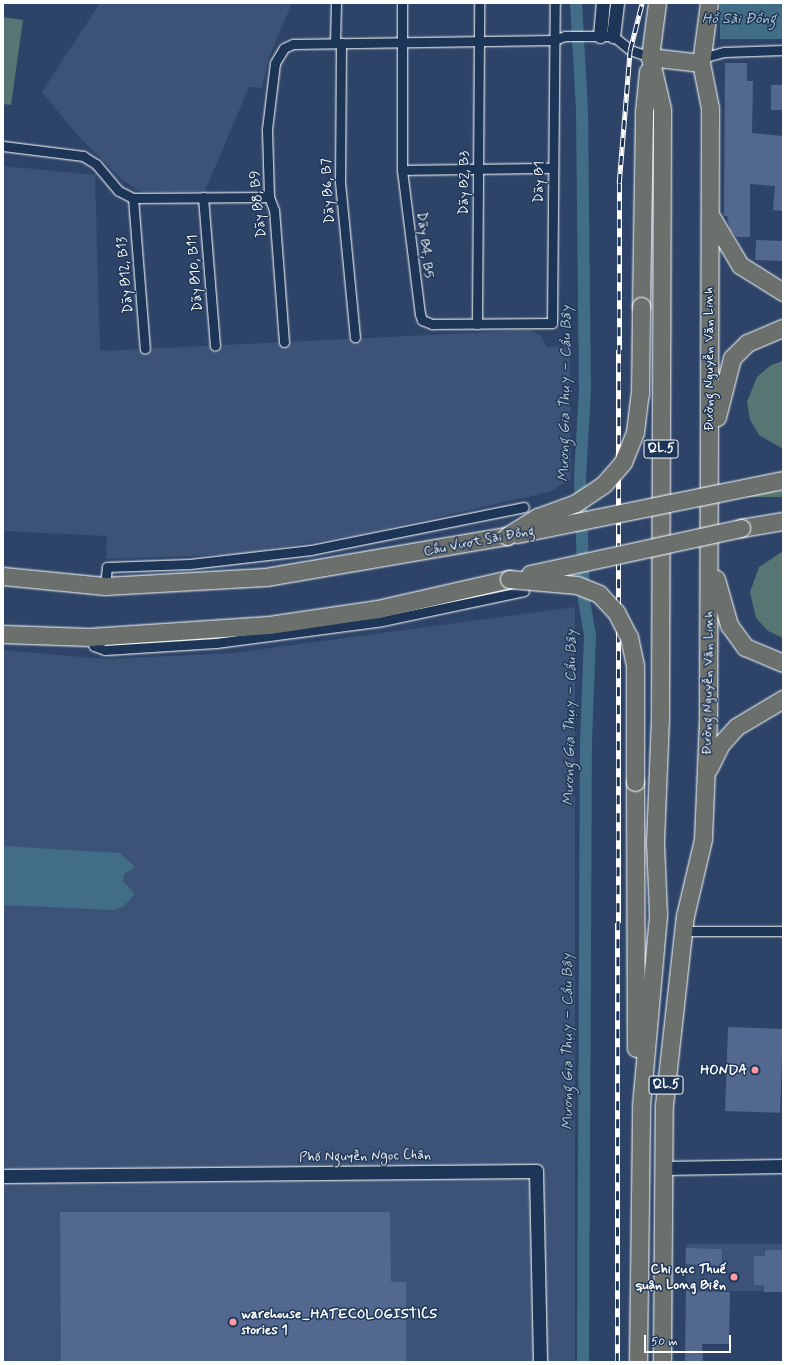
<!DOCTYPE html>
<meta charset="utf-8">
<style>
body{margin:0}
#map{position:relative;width:786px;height:1365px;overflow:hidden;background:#2d4468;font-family:Mynerve,sans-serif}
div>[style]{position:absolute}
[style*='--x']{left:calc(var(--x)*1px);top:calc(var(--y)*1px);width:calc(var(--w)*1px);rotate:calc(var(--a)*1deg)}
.built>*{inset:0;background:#3c5377;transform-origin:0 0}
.green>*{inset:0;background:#577573;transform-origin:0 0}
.water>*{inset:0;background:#416d86;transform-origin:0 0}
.canal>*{height:12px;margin:-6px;padding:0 6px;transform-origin:6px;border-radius:6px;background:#416d86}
.building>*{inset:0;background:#53688f;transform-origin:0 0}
.roads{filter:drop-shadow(0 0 1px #fff) drop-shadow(0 0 1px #fff)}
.street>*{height:9px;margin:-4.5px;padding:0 4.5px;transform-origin:4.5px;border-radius:4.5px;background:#1d3557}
.secondary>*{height:13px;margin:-6.5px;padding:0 6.5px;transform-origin:6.5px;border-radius:6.5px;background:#1d3557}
.highway>*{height:17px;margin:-8.5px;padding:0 8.5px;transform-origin:8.5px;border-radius:8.5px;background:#6b706d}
.rail>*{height:4.5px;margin-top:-2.25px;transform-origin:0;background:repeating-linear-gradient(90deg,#1d3557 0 9px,#fff 0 18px);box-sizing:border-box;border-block:1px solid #fff}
.bridges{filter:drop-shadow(0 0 1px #fff) drop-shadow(0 0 1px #fff)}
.highway-bridge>*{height:17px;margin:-8.5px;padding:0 8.5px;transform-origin:8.5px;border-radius:8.5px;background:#6b706d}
.dots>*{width:11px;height:11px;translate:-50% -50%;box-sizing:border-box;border:2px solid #1d3557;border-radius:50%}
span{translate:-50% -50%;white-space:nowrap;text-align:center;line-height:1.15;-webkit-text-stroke:3px #1d3557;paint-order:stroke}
.shield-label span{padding:1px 3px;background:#1d3557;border:1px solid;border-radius:3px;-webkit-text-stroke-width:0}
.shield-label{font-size:13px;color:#fff;font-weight:700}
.street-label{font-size:14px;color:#fff}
.poi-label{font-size:14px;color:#fff;font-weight:700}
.right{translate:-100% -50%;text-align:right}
.left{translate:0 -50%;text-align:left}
.water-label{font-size:15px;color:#b3c5cf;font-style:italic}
.frame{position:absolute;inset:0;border:4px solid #fff;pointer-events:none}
.scale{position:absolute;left:644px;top:1335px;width:87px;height:18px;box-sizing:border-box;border:2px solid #fff;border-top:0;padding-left:5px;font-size:12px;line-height:14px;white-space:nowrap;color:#fff;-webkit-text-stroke:3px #1d3557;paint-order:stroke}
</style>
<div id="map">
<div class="built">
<div style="clip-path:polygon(100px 3px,292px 3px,269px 57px,262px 88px,249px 87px,205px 191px,142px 192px,125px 182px,79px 137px,42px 92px)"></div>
<div style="clip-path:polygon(3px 166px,95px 175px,100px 351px,530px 330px,541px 336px,547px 347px,570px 346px,571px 479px,549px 492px,358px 535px,240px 554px,106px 559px,107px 536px,3px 531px)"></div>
<div style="clip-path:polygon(575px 607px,575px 1362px,3px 1362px,3px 650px,106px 659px,234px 653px)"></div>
<div style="left:686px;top:1244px;width:97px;height:47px"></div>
</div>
<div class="green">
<div style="clip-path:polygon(3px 17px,23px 20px,11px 105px,3px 104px)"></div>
<div style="clip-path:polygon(783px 361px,783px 449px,759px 435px,750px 420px,747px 402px,757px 377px,771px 365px)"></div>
<div style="left:783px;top:491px;width:6px;height:44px;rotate:90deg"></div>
<div style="clip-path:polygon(783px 551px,783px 638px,768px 631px,756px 618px,750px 592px,759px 567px)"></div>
</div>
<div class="water">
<div style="left:720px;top:3px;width:63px;height:36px"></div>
<div style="clip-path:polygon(3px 846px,120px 853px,135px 867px,124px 874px,123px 881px,135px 894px,123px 907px,113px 910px,3px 905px)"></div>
</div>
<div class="canal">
<div style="--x:576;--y:3;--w:108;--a:86.8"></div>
<div style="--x:582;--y:111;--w:277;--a:89.4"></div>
<div style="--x:585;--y:388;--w:90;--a:93.2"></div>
<div style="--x:580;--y:478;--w:123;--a:88.1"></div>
<div style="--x:584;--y:601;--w:34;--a:80"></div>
<div style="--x:590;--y:634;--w:108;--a:92.1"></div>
<div style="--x:586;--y:742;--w:620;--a:90.28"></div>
</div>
<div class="building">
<div style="clip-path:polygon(725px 63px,747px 63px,747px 81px,753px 81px,752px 133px,783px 136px,783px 211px,773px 210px,775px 186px,750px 184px,750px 237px,737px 237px,730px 229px,727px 216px,724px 216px)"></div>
<div style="left:771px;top:85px;width:12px;height:25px"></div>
<div style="left:756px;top:240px;width:27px;height:20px;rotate:2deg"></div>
<div style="left:728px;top:1027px;width:55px;height:84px;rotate:2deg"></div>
<div style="clip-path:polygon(60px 1212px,390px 1212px,391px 1282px,406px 1282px,406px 1362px,61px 1362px)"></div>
<div style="left:686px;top:1248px;width:36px;height:16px;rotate:2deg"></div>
<div style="clip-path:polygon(765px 1250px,783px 1250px,783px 1292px,764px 1292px,764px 1285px,754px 1285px,754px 1256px,765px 1256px)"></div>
<div style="clip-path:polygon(686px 1291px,730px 1292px,729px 1344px,702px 1344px,703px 1362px,685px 1362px)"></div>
</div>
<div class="roads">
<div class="street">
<div style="--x:402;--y:3;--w:167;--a:90"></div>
<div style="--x:402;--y:170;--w:145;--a:82.9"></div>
<div style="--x:420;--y:314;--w:6;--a:72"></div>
<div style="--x:422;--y:320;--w:11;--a:22"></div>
<div style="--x:432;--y:324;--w:120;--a:-0.5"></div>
<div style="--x:552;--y:323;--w:320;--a:-89.5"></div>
<div style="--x:335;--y:43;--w:40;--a:-88.6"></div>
<div style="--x:341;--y:43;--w:139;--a:90.4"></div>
<div style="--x:340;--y:182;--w:156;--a:84.5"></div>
<div style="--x:702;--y:61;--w:5;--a:-53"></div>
<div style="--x:705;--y:57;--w:20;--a:-15"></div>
<div style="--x:724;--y:52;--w:59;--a:-1.9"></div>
<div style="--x:3;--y:146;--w:81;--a:7.1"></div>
<div style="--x:83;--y:156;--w:15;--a:32"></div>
<div style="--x:96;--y:164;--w:35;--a:50"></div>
<div style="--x:119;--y:191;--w:16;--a:27"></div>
<div style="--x:133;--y:198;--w:136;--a:-0.4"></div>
<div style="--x:402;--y:170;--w:151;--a:-0.8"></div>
<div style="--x:203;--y:197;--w:149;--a:85.4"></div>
<div style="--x:133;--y:198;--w:151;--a:85.5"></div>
<div style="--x:477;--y:324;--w:321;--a:-89.6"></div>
<div style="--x:284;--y:342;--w:132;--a:-94.3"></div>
<div style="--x:274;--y:210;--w:14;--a:-111"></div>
<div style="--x:269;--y:197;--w:68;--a:-91.7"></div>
<div style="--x:267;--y:129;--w:66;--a:-83.1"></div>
<div style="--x:275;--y:63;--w:17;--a:-59"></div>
<div style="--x:284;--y:48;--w:10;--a:-24"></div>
<div style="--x:293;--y:44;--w:261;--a:-0.9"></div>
<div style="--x:554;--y:40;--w:12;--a:-20"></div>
<div style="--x:565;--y:36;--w:48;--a:0"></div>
<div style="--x:613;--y:36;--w:22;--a:39"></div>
<div style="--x:630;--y:50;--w:21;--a:19"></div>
<div style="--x:105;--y:586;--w:19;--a:-84"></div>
<div style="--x:107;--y:567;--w:83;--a:-2.1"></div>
<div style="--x:190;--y:564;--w:122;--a:-6.6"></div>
<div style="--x:311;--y:550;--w:217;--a:-11.4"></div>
<div style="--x:89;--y:637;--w:10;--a:61"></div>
<div style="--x:94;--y:646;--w:12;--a:20"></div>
<div style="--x:105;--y:650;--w:111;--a:-3.6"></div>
<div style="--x:216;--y:643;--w:167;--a:-7.5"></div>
<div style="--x:382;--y:621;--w:145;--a:-11.9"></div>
<div style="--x:683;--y:931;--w:100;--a:0"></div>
</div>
<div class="secondary">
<div style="--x:600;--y:36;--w:33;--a:-85"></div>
<div style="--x:613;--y:36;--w:33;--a:-83"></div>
<div style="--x:663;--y:1168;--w:120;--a:-1"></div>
<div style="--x:3;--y:1176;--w:533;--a:-0.54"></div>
<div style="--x:536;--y:1171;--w:191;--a:88.8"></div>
</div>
<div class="highway">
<div style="--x:650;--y:57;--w:51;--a:6.7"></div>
<div style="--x:712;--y:218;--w:55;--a:59.2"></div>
<div style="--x:740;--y:265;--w:51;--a:32.1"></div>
<div style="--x:641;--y:306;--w:194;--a:-89.1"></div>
<div style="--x:644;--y:112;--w:41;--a:-84.4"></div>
<div style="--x:717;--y:417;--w:61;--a:-75.7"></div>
<div style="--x:732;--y:358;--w:21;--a:-45"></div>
<div style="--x:747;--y:343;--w:39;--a:-23"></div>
<div style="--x:741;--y:528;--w:43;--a:-9.5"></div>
<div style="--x:3;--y:576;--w:102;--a:5.6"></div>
<div style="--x:105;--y:586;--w:161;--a:-3.2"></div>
<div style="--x:266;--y:577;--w:244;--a:-9.7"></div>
<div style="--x:716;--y:579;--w:48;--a:74.2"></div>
<div style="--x:729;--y:625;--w:27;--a:54"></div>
<div style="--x:745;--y:647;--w:41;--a:22.8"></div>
<div style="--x:3;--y:634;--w:86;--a:2"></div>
<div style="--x:89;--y:637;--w:180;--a:-3.8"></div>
<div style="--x:269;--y:625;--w:110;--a:-8.4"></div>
<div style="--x:378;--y:609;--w:134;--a:-12.9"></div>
<div style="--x:709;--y:768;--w:25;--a:-64"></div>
<div style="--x:720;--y:745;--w:24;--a:-48"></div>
<div style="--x:736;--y:727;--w:55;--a:-30.8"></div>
<div style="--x:635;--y:782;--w:266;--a:89.8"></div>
<div style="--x:638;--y:1362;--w:256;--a:-89.3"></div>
<div style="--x:641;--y:1106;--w:193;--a:-84.9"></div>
<div style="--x:658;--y:914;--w:72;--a:-92.4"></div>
<div style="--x:655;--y:842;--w:123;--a:-87.7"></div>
<div style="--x:660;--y:719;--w:610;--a:-89.81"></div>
<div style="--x:662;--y:109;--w:53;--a:-103"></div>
<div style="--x:650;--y:57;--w:54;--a:-82.6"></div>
<div style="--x:662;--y:1362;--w:257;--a:-89.6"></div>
<div style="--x:664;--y:1105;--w:190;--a:-83.7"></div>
<div style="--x:685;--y:916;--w:79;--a:-76.8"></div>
<div style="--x:703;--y:839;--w:120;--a:-87.6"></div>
<div style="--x:708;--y:719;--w:611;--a:-89.81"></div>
<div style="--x:710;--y:108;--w:46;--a:-101.3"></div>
<div style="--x:701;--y:63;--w:61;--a:-82.4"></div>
</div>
</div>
<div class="rail">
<div style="--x:617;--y:1362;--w:1179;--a:-89.9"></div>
<div style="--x:619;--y:183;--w:133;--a:-85.3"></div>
<div style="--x:630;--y:50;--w:49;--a:-75.7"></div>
</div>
<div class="bridges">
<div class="highway-bridge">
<div style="--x:517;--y:534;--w:271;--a:-11.5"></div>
<div style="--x:507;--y:536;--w:36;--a:-32"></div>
<div style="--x:538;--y:517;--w:40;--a:-20.2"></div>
<div style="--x:576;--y:503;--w:34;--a:-34"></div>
<div style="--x:604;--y:484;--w:29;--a:-49"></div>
<div style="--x:623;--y:462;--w:32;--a:-68"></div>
<div style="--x:635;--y:432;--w:38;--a:-83"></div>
<div style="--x:640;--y:394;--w:88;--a:-89.3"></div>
<div style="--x:530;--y:574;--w:216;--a:-12.3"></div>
<div style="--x:509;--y:579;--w:68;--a:5"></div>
<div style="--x:577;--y:585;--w:24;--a:22"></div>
<div style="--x:599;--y:594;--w:25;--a:47"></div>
<div style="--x:616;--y:612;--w:28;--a:63"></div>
<div style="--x:629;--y:637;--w:29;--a:78"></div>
<div style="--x:635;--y:665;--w:117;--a:90"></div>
</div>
</div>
<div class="dots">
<div style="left:755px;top:1070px;background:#ff9aa2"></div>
<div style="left:734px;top:1277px;background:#ff9aa2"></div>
<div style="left:233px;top:1322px;background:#ff9aa2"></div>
</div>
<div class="shield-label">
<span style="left:661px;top:449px">QL.5</span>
<span style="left:666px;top:1085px">QL.5</span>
</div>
<div class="street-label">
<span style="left:539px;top:182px;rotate:-90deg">Dãy B1</span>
<span style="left:464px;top:183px;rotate:-90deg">Dãy B2, B3</span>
<span style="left:328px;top:191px;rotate:-93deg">Dãy B6, B7</span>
<span style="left:258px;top:204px;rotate:-96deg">Dãy B8, B9</span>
<span style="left:425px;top:245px;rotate:83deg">Dãy B4, B5</span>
<span style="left:195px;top:273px;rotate:-94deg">Dãy B10, B11</span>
<span style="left:125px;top:275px;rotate:-95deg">Dãy B12, B13</span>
<span style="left:709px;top:359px;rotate:-90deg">Đường Nguyễn Văn Linh</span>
<span style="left:479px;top:541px;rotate:-11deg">Cầu Vượt Sài Đồng</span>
<span style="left:708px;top:683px;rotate:-89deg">Đường Nguyễn Văn Linh</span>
<span style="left:365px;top:1156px;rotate:-1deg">Phố Nguyễn Ngọc Chân</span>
</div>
<div class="poi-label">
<span class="right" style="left:747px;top:1070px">HONDA</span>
<span class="right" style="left:726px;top:1277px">Chi cục Thuế<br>quận Long Biên</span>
<span class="left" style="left:241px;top:1322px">warehouse_HATECOLOGISTICS<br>stories 1</span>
</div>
<div class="water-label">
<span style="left:739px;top:20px">Hồ Sài Đồng</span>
<span style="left:566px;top:394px;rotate:-89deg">Mương Gia Thụy – Cầu Bây</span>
<span style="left:571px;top:718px;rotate:-89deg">Mương Gia Thụy – Cầu Bây</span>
<span style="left:569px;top:1042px;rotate:-90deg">Mương Gia Thụy – Cầu Bây</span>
</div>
<div class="frame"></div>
<div class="scale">50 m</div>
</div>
